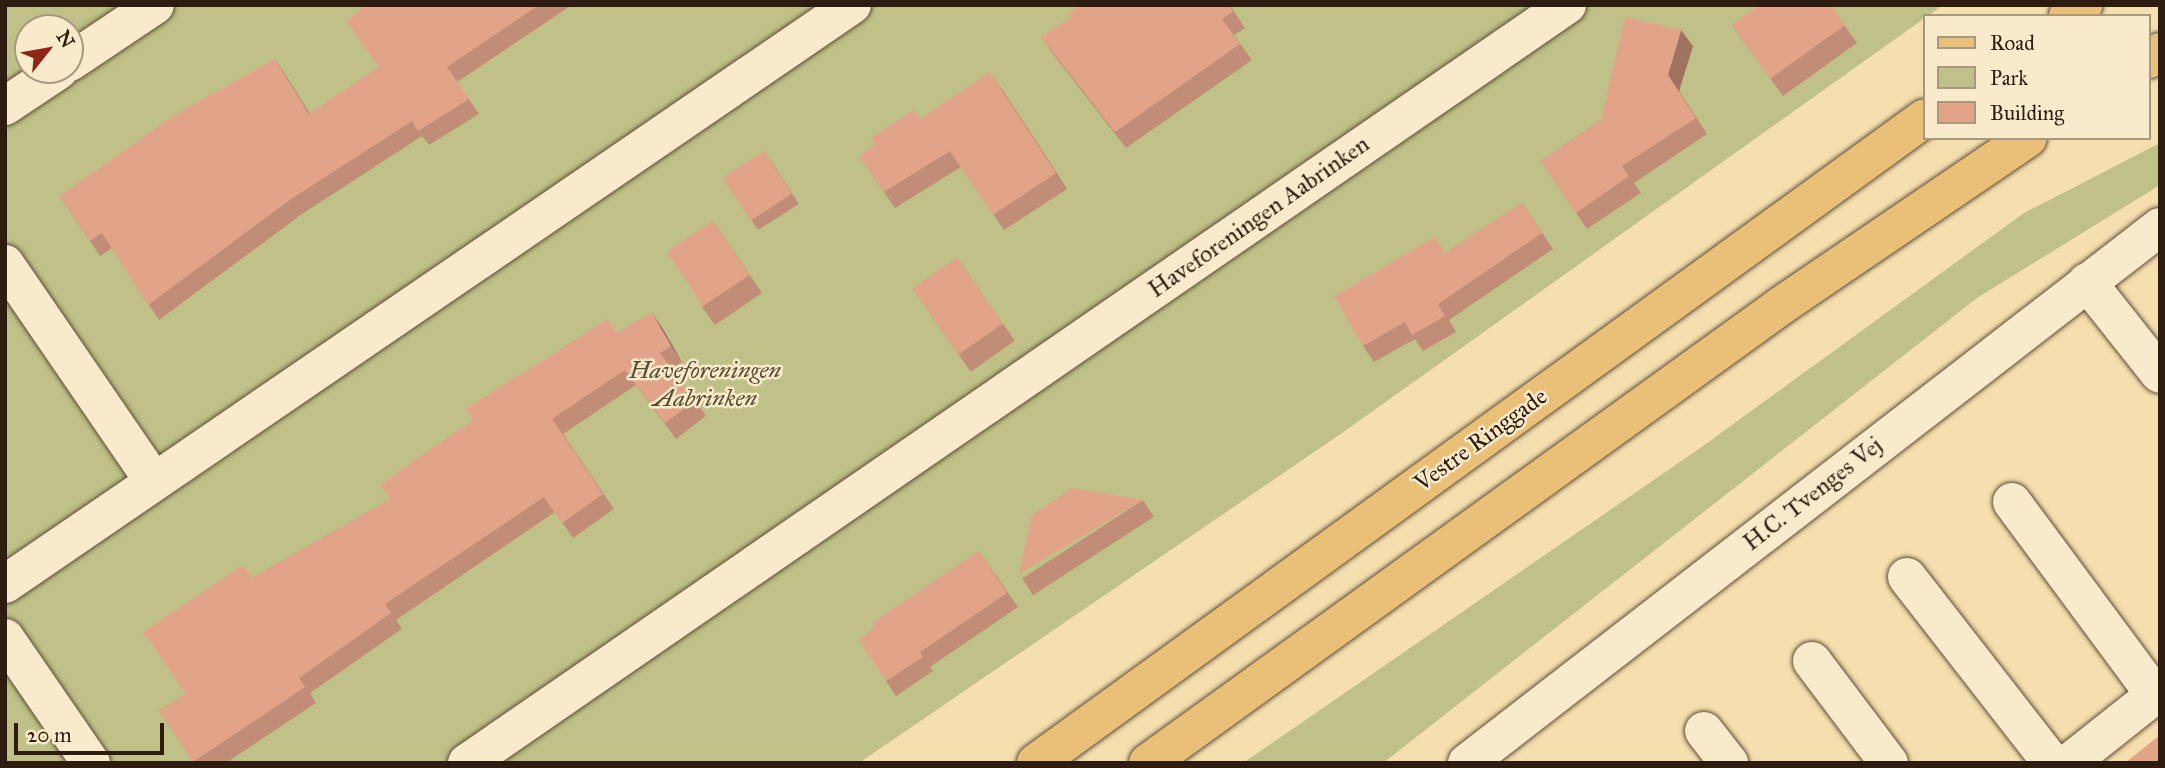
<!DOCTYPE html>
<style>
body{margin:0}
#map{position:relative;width:2165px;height:768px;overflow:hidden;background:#f5dfaf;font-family:"IM FELL Great Primer",serif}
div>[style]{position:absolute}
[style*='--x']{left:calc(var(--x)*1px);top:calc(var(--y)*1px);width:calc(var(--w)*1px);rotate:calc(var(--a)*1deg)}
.green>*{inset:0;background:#bfc188}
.roads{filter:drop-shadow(0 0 2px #5f4d37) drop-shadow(0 0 2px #5f4d37)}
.minor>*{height:38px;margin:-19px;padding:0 19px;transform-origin:19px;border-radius:19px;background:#f8eacb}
.major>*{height:38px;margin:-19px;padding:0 19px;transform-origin:19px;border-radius:19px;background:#eac078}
.wall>*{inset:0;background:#c28d76;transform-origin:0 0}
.shaded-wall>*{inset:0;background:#9e7360}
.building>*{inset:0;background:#e2a489;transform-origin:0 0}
span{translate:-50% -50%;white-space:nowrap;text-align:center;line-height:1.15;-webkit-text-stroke:5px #f8eacb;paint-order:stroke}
.street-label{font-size:24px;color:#2d1c0f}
.park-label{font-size:24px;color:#594e33;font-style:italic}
.frame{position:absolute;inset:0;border:7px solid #2d1c0f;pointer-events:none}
.legend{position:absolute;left:1923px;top:14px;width:228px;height:126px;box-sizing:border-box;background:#f8eacb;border:2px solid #a79880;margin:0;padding:9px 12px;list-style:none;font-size:21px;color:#2d1c0f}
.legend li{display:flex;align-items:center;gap:14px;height:35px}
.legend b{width:35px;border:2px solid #a79880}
.north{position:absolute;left:14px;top:14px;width:70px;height:70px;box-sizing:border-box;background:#f8eacb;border:2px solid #a79880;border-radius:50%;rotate:59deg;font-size:19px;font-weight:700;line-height:28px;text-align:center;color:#2d1c0f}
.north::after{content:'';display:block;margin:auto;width:24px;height:32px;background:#8f2418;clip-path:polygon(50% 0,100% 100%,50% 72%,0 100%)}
.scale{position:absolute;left:14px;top:723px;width:150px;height:32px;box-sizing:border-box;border:4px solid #2d1c0f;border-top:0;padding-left:9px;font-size:21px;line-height:24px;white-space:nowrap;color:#2d1c0f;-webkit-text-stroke:5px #f8eacb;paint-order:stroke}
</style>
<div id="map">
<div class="green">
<div style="clip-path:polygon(evenodd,5px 5px,1943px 5px,1342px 433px,859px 763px,5px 763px,5px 5px,28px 28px,70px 28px,70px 70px,28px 70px,28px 28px)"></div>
<div style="clip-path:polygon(2160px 143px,2160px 185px,1977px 298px,1383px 763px,1243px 763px,1703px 446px,2024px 213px)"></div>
</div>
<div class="roads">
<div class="minor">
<div style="--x:70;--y:62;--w:102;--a:-33.8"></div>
<div style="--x:5;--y:106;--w:65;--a:-33.7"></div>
<div style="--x:5;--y:264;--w:262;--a:55.6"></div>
<div style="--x:2087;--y:282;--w:117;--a:51.6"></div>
<div style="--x:2012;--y:502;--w:240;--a:53.5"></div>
<div style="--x:1907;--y:577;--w:236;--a:52.1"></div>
<div style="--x:5;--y:584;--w:1026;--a:-34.36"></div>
<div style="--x:5;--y:638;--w:152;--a:55.5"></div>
<div style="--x:1812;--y:661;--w:128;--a:53"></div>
<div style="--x:1704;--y:731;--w:41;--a:52"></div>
<div style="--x:467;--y:763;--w:1336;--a:-34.57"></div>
<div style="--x:1467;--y:763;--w:876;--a:-37.72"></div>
<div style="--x:2069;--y:763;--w:116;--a:-38.4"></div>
</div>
<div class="major">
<div style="--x:2068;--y:16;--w:19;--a:-36"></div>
<div style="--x:2149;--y:59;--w:13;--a:-32"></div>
<div style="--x:1036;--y:763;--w:1098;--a:-35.96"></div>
<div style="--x:1148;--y:763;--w:782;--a:-35.84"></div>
<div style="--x:1782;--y:305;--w:297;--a:-34.2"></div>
</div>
</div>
<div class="wall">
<div style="clip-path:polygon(366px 5px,572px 5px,457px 82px,479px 114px,429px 145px,422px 136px,302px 214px,159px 320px,112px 248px,100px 256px,60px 196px,275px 59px,310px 114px,379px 67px)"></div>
<div style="clip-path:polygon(1230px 5px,1245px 28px,1234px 35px,1252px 60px,1126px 148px,1053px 54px,1041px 37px)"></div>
<div style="clip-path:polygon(1830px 5px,1857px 43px,1783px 96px,1732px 25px)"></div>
<div style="clip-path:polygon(1693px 46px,1679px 91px,1707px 134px,1634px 183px,1641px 193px,1587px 229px,1541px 161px,1601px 120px)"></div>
<div style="clip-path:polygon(1001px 88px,1067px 189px,1004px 230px,961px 167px,895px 208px,859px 156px,920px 119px)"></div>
<div style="clip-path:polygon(771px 161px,799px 204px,758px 230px,723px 178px)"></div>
<div style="clip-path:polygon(1522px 203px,1553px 249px,1449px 320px,1456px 332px,1423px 351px,1415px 339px,1374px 362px,1363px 346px,1446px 253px)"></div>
<div style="clip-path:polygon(713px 221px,762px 293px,715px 325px,702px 307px)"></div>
<div style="left:957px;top:258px;width:101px;height:54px;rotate:55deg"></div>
<div style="clip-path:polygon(652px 313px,663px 329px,682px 362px,671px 368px,706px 416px,676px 439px,636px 385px,563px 434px,614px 509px,573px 538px,555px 512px,396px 620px,402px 629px,310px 693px,316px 703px,226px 763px,194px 763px,159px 711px,186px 694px,252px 578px,391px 499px,617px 333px)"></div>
<div style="left:1143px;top:500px;width:20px;height:144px;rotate:57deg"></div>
<div style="clip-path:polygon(979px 551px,1018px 607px,930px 667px,933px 671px,896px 696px,886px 681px)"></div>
</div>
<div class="shaded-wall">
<div style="clip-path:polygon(1681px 30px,1693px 46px,1679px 91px,1707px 134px,1668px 75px)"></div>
<div style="clip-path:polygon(275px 59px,285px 74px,319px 129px,309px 114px)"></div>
<div style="clip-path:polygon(990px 72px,1001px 88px,1067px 189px,1056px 173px)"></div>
<div style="clip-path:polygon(652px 313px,663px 329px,682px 362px,671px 346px)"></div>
</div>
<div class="building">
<div style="clip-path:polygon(366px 5px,539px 5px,447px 67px,469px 99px,418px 131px,412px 121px,291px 199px,148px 305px,102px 233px,90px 241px,60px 196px,175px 115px,275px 59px,309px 114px,379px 67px,346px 21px)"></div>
<div style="clip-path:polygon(1081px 5px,1229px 5px,1233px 11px,1222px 19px,1240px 44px,1115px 132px,1041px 37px,1072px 17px,1069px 12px)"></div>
<div style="clip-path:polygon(1759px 5px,1830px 5px,1845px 25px,1770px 79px,1732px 25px)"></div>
<div style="clip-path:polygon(1625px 17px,1681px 30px,1668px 75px,1696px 118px,1622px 166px,1629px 176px,1576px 213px,1541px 161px,1601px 120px)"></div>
<div style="clip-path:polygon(990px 72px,1056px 173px,993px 215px,950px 151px,884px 192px,859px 156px,875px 145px,871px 138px,914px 110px,920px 119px)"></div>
<div style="left:764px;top:151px;width:51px;height:49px;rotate:57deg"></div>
<div style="clip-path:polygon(1522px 203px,1542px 233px,1438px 304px,1445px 316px,1412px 335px,1405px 322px,1363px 346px,1334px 296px,1435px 237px,1445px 253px)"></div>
<div style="left:713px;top:221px;width:65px;height:56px;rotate:56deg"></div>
<div style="left:957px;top:258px;width:80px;height:54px;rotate:55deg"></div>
<div style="clip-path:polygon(652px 313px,671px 346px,660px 353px,695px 401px,665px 423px,625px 370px,552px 419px,603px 494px,562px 523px,544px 497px,385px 604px,391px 613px,299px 678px,305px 687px,193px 762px,159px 711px,186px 694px,143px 632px,243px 565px,252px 578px,391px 499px,380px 485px,473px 420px,466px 409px,608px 319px,617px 333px)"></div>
<div style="clip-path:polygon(1072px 488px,1143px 500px,1019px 574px,1032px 515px)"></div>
<div style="clip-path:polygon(979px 551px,1007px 593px,920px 652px,923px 657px,886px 681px,859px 640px,875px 627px,872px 623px)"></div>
<div style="clip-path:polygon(2160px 735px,2160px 763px,2125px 763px)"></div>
</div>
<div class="street-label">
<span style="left:1259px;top:217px;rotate:-35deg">Haveforeningen Aabrinken</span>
<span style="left:1481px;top:440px;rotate:-36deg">Vestre Ringgade</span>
<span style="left:1813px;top:494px;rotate:-38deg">H.C. Tvenges Vej</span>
</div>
<div class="park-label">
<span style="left:705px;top:385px">Haveforeningen<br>Aabrinken</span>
</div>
<div class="frame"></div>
<ul class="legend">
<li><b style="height:9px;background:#eac078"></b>Road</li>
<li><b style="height:19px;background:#bfc188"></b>Park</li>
<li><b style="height:19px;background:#e2a489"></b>Building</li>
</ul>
<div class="north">N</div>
<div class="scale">20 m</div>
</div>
